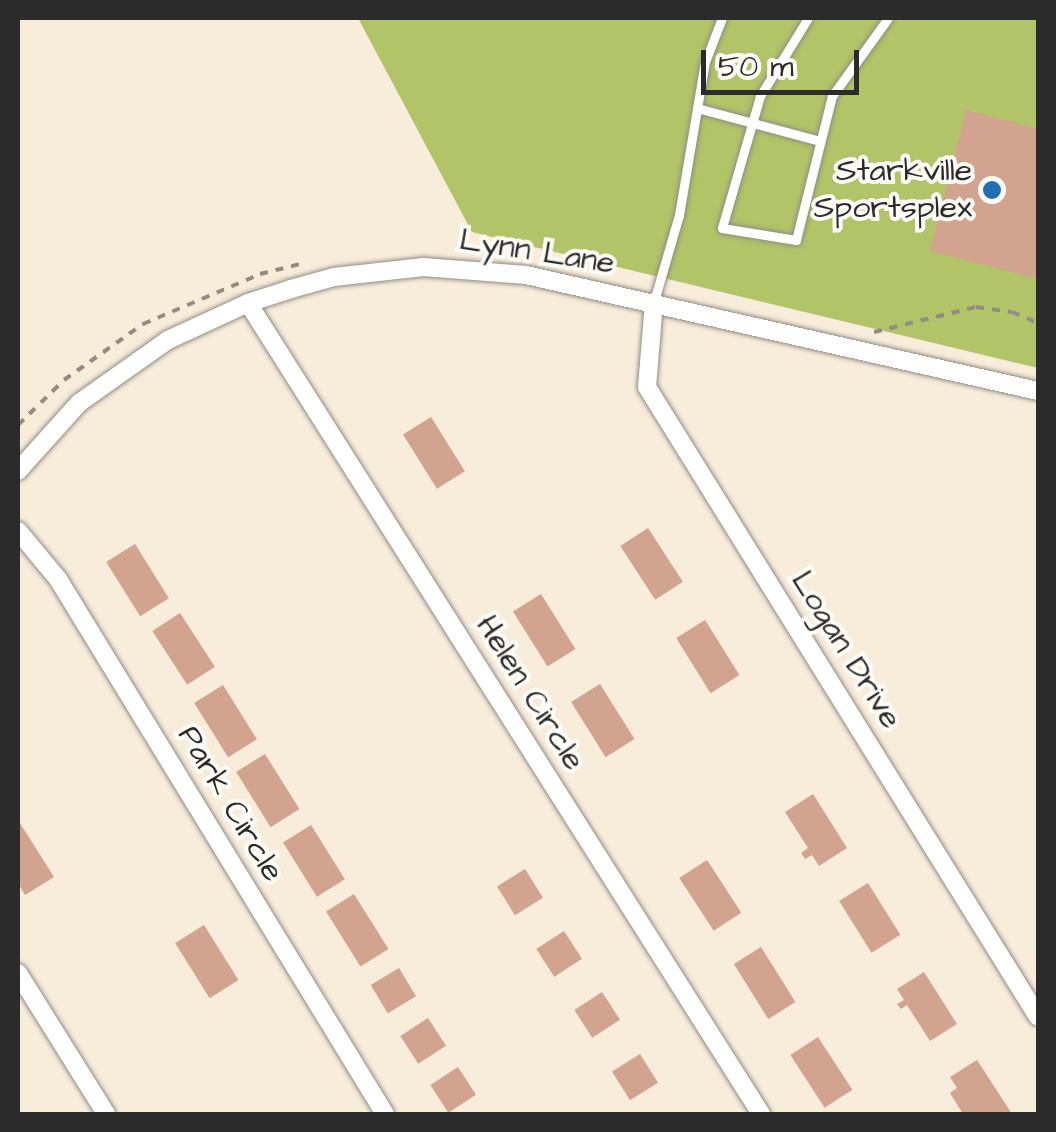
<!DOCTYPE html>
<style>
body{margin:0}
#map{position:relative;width:1056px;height:1132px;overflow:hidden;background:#f8ecdb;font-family:"Architects Daughter",sans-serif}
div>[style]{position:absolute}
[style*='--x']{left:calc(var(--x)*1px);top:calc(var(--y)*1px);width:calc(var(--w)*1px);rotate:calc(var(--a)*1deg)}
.green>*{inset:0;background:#b1c467}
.building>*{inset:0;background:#d2a38e;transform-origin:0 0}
.path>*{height:4px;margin-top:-2px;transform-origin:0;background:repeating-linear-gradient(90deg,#928c83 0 8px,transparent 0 16px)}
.roads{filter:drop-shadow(0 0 2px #928c83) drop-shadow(0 0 2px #928c83)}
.lane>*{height:9px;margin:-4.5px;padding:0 4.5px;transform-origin:4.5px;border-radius:4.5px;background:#fff}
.street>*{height:18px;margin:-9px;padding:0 9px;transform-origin:9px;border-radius:9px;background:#fff}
.dots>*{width:28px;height:28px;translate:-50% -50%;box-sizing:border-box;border:5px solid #fdfcf7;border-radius:50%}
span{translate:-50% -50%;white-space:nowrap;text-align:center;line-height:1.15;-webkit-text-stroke:8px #fdfcf7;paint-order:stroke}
.poi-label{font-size:32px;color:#2b2b2b}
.right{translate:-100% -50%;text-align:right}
.street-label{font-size:32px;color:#2b2b2b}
.frame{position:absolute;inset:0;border:20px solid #2b2b2b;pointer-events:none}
.scale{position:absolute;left:701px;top:50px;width:158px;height:45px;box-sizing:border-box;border:5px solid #2b2b2b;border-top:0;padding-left:12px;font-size:30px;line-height:35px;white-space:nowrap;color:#2b2b2b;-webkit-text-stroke:8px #fdfcf7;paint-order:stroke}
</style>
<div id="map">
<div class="green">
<div style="clip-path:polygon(358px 18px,1038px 18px,1038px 368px,472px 232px)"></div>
</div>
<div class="building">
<div style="clip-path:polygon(966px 110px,1038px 129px,1038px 279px,930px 251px)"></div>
<div style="left:431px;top:417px;width:64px;height:33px;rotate:58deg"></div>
<div style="left:648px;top:528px;width:64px;height:33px;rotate:57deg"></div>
<div style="left:135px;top:544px;width:64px;height:34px;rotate:58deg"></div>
<div style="left:541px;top:594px;width:65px;height:33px;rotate:58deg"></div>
<div style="left:180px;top:613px;width:64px;height:33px;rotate:57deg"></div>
<div style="left:705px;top:620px;width:65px;height:34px;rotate:58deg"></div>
<div style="left:600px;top:684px;width:65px;height:34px;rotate:58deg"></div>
<div style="left:223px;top:685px;width:64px;height:34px;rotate:58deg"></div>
<div style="left:265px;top:754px;width:65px;height:34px;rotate:58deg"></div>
<div style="clip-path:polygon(813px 794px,847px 848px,819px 866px,812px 855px,805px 859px,801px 853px,808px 848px,785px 812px)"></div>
<div style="clip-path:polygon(18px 820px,54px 877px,25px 895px,18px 883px)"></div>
<div style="left:311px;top:825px;width:64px;height:33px;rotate:58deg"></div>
<div style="left:707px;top:860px;width:63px;height:33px;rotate:57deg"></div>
<div style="left:525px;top:869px;width:34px;height:33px;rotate:58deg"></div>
<div style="left:868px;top:883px;width:61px;height:34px;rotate:58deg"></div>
<div style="left:354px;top:894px;width:65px;height:33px;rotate:58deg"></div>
<div style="left:204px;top:925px;width:65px;height:34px;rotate:58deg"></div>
<div style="left:564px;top:931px;width:33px;height:33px;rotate:57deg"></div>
<div style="left:761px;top:947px;width:65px;height:32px;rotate:58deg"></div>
<div style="left:399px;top:968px;width:33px;height:33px;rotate:59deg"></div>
<div style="clip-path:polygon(924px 972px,957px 1024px,930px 1041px,907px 1005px,901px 1009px,897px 1004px,904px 1000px,897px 989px)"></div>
<div style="left:602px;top:992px;width:33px;height:33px;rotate:57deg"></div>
<div style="left:428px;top:1018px;width:33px;height:33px;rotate:57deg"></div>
<div style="left:818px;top:1037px;width:63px;height:33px;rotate:57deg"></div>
<div style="left:640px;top:1054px;width:34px;height:33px;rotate:58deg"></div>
<div style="clip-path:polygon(977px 1060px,1012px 1114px,963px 1114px,950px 1093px,957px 1088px,950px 1077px)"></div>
<div style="left:458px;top:1067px;width:33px;height:33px;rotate:57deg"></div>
</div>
<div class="path">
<div style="--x:874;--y:332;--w:105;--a:-13.8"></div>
<div style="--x:976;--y:307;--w:36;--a:8"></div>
<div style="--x:1012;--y:312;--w:28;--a:23"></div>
<div style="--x:18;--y:425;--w:64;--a:-44.4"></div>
<div style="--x:64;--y:380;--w:97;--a:-35.3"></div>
<div style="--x:143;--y:324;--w:127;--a:-23.1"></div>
<div style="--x:260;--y:274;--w:45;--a:-14"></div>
</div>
<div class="roads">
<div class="lane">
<div style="--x:808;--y:18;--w:92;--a:121.6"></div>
<div style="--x:760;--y:96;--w:137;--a:106.1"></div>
<div style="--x:722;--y:228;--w:75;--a:9.2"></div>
<div style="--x:796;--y:240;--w:148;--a:-76"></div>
<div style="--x:832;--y:96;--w:96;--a:-54.3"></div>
<div style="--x:697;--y:108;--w:127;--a:15"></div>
<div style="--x:654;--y:301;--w:90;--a:-73.8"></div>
<div style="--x:679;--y:215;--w:155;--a:-80.4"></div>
<div style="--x:705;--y:62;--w:47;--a:-68.9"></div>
</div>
<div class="street">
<div style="--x:654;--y:302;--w:85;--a:94.7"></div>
<div style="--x:647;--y:387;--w:741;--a:58.17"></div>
<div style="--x:248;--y:303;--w:960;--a:57.68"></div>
<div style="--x:18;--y:471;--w:91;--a:-48.1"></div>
<div style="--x:79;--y:403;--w:109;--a:-35.3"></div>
<div style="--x:168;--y:340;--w:88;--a:-24.8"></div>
<div style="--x:248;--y:303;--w:45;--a:-18"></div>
<div style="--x:291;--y:289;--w:45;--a:-15.6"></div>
<div style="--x:334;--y:277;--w:90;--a:-6.4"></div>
<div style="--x:423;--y:267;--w:103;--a:4.4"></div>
<div style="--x:526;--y:275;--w:525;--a:12.77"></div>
<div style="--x:18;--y:531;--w:62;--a:50.2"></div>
<div style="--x:58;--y:579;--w:627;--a:58.57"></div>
<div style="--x:18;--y:973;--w:166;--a:58"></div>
</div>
</div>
<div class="dots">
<div style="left:992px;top:190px;background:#1f6fb2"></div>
</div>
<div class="poi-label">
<span class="right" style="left:972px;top:190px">Starkville<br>Sportsplex</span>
</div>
<div class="street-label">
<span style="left:537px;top:252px;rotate:9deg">Lynn Lane</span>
<span style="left:846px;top:650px;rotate:58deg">Logan Drive</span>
<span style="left:530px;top:693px;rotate:58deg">Helen Circle</span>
<span style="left:230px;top:804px;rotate:59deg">Park Circle</span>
</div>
<div class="frame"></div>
<div class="scale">50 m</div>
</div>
